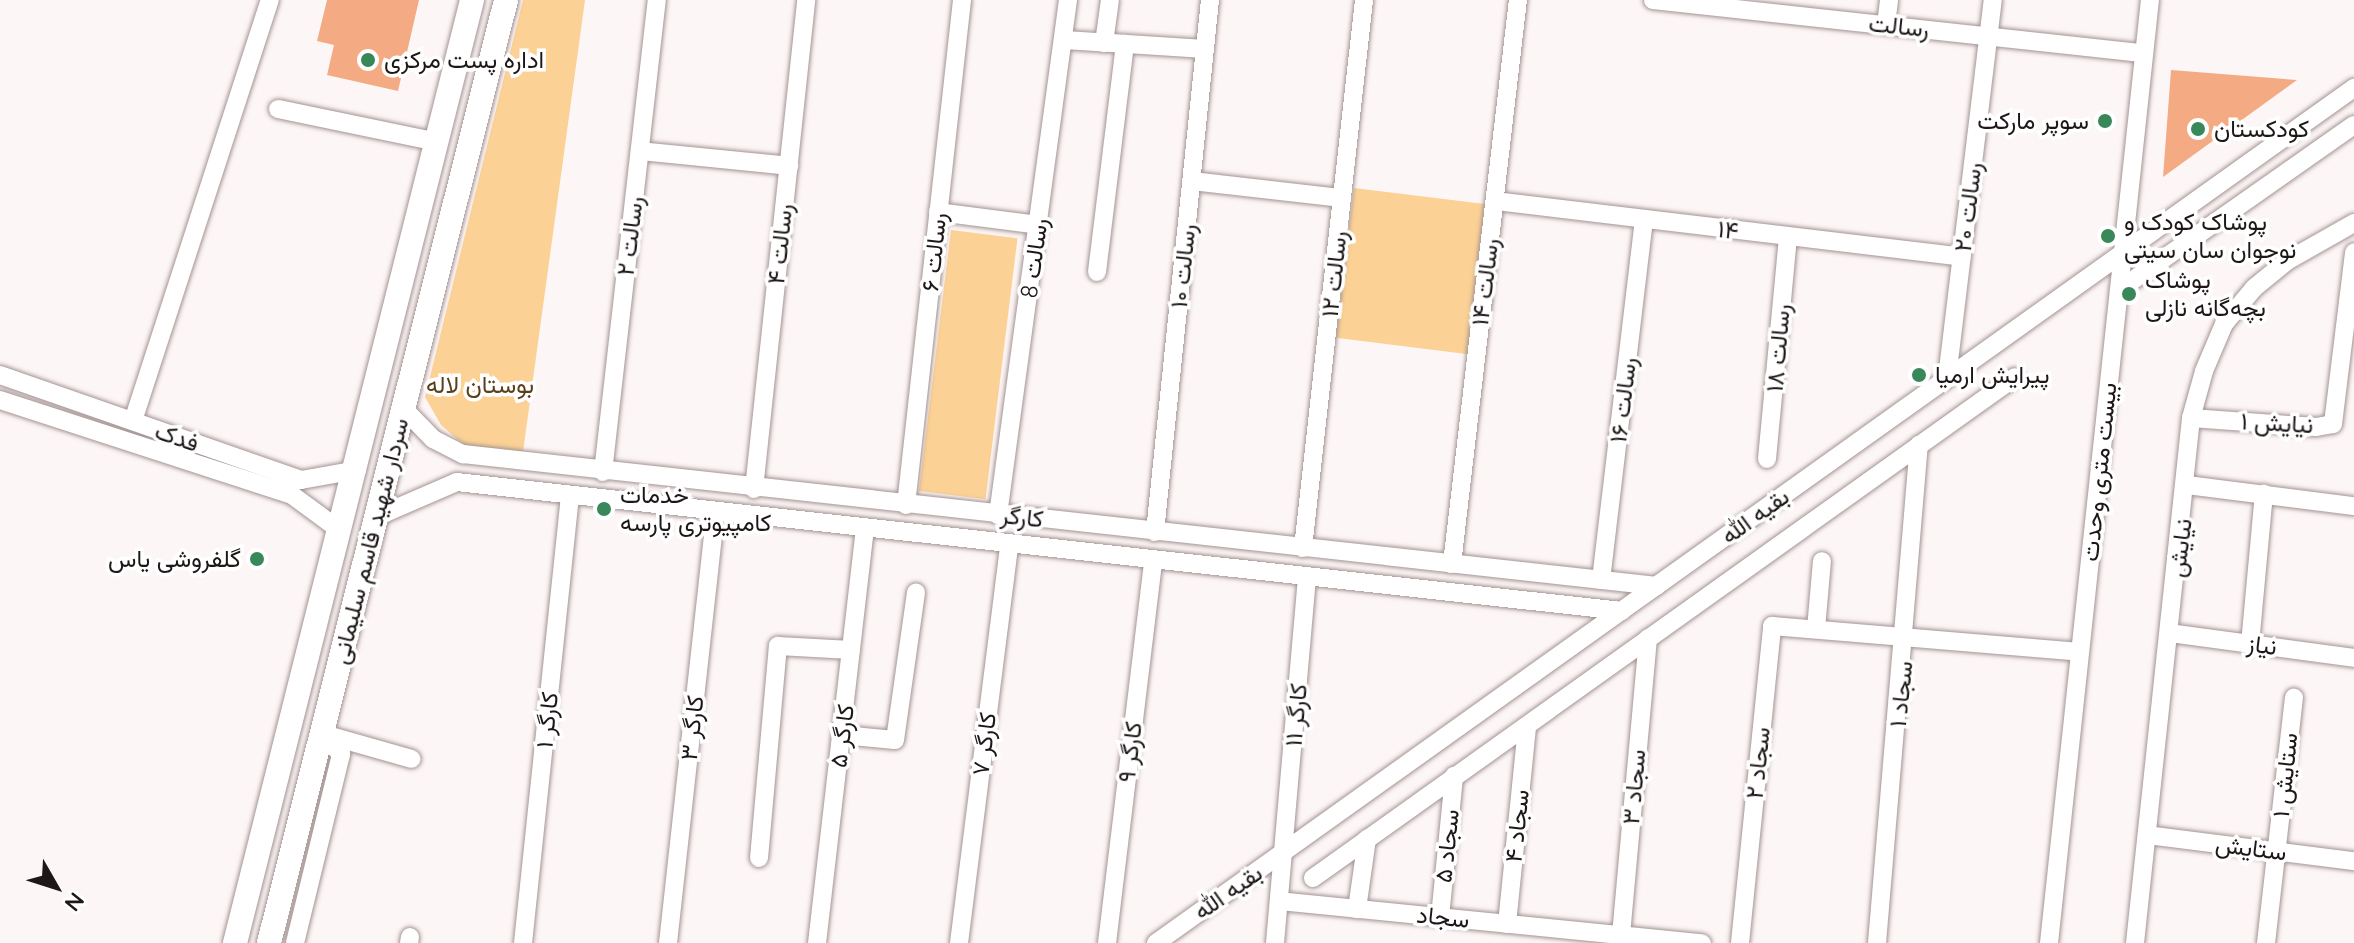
<!DOCTYPE html>
<meta charset="utf-8">
<style>
body{margin:0}
#map{position:relative;width:2354px;height:943px;overflow:hidden;background:#fdf6f6;font-family:Quicksand,Vazirmatn,sans-serif}
div>[style]{position:absolute}
[style*='--x']{left:calc(var(--x)*1px);top:calc(var(--y)*1px);width:calc(var(--w)*1px);rotate:calc(var(--a)*1deg)}
.green>*{inset:0;background:#fbd195;transform-origin:0 0}
.building>*{inset:0;background:#f4ab83}
.roads{filter:drop-shadow(0 0 2px #a39392) drop-shadow(0 0 2px #a39392)}
.minor>*{height:18px;margin:-9px;padding:0 9px;transform-origin:9px;border-radius:9px;background:#fff}
.major>*{height:24px;margin:-12px;padding:0 12px;transform-origin:12px;border-radius:12px;background:#fff}
.dots>*{width:22px;height:22px;translate:-50% -50%;box-sizing:border-box;border:4px solid #fff;border-radius:50%}
span{translate:-50% -50%;white-space:nowrap;text-align:center;line-height:1.15;-webkit-text-stroke:7px #fff;paint-order:stroke}
.street-label{font-size:24px;color:#1d1817}
.poi-label{font-size:24px;color:#1d1817}
.left{translate:0 -50%;text-align:left}
.right{translate:-100% -50%;text-align:right}
.park-label{font-size:24px;color:#59401b}
.north{position:absolute;left:16px;top:847px;width:80px;height:80px;-webkit-text-stroke:6px #fff;paint-order:stroke;rotate:129deg;font-size:22px;font-weight:700;line-height:32px;text-align:center;color:#1d1817}
.north::after{content:'';display:block;margin:auto;width:28px;height:36px;background:#1d1817;clip-path:polygon(50% 0,100% 100%,50% 72%,0 100%)}
</style>
<div id="map">
<div class="green">
<div style="clip-path:polygon(523px 0,585px 0,523px 452px,465px 446px,441px 425px,425px 397px)"></div>
<div style="left:1354px;top:188px;width:150px;height:151px;rotate:7deg"></div>
<div style="left:951px;top:230px;width:67px;height:263px;rotate:7deg"></div>
</div>
<div class="building">
<div style="clip-path:polygon(327px 0,419px 0,398px 91px,327px 75px,334px 45px,317px 41px)"></div>
<div style="clip-path:polygon(2171px 70px,2297px 80px,2163px 177px)"></div>
</div>
<div class="roads">
<div class="minor">
<div style="--x:1653;--y:0;--w:494;--a:6.2"></div>
<div style="--x:1886;--y:25;--w:25;--a:-83"></div>
<div style="--x:1065;--y:40;--w:140;--a:3.7"></div>
<div style="--x:1104;--y:43;--w:43;--a:-82.1"></div>
<div style="--x:278;--y:109;--w:162;--a:11.7"></div>
<div style="--x:640;--y:151;--w:150;--a:5.7"></div>
<div style="--x:1192;--y:181;--w:151;--a:6.5"></div>
<div style="--x:1495;--y:201;--w:470;--a:6.8"></div>
<div style="--x:938;--y:212;--w:102;--a:7.3"></div>
<div style="--x:1097;--y:272;--w:230;--a:-83"></div>
<div style="--x:2119;--y:290;--w:287;--a:-35.1"></div>
<div style="--x:0;--y:375;--w:319;--a:19.2"></div>
<div style="--x:301;--y:480;--w:57;--a:-10.1"></div>
<div style="--x:1947;--y:378;--w:381;--a:-83.1"></div>
<div style="--x:0;--y:400;--w:307;--a:18"></div>
<div style="--x:292;--y:495;--w:56;--a:36.3"></div>
<div style="--x:403;--y:408;--w:43;--a:45.9"></div>
<div style="--x:433;--y:439;--w:34;--a:27"></div>
<div style="--x:463;--y:454;--w:1201;--a:6.31"></div>
<div style="--x:2191;--y:418;--w:125;--a:4.1"></div>
<div style="--x:2316;--y:427;--w:17;--a:-10"></div>
<div style="--x:2333;--y:424;--w:173;--a:-83"></div>
<div style="--x:133;--y:421;--w:443;--a:-72"></div>
<div style="--x:1767;--y:459;--w:223;--a:-84.6"></div>
<div style="--x:603;--y:472;--w:475;--a:-83.5"></div>
<div style="--x:2187;--y:485;--w:168;--a:7.2"></div>
<div style="--x:754;--y:489;--w:492;--a:-83.9"></div>
<div style="--x:906;--y:505;--w:508;--a:-83.67"></div>
<div style="--x:998;--y:515;--w:520;--a:-82.26"></div>
<div style="--x:376;--y:517;--w:88;--a:-23.4"></div>
<div style="--x:457;--y:482;--w:1172;--a:6.32"></div>
<div style="--x:1155;--y:532;--w:535;--a:-84.1"></div>
<div style="--x:1303;--y:548;--w:551;--a:-83.65"></div>
<div style="--x:1452;--y:564;--w:568;--a:-83.33"></div>
<div style="--x:1601;--y:580;--w:363;--a:-83.2"></div>
<div style="--x:1816;--y:629;--w:68;--a:-85"></div>
<div style="--x:2170;--y:633;--w:186;--a:7.7"></div>
<div style="--x:2250;--y:644;--w:151;--a:-84.7"></div>
<div style="--x:324;--y:734;--w:91;--a:15.9"></div>
<div style="--x:842;--y:735;--w:53;--a:5.4"></div>
<div style="--x:895;--y:740;--w:149;--a:-81.9"></div>
<div style="--x:2147;--y:835;--w:209;--a:7.2"></div>
<div style="--x:759;--y:858;--w:213;--a:-84.9"></div>
<div style="--x:778;--y:646;--w:73;--a:3.1"></div>
<div style="--x:1313;--y:878;--w:862;--a:-35.51"></div>
<div style="--x:1279;--y:901;--w:425;--a:5.7"></div>
<div style="--x:1357;--y:909;--w:71;--a:-81.9"></div>
<div style="--x:1440;--y:917;--w:142;--a:-84.3"></div>
<div style="--x:1507;--y:924;--w:198;--a:-84.2"></div>
<div style="--x:1621;--y:935;--w:298;--a:-84.8"></div>
<div style="--x:295;--y:943;--w:195;--a:-76.3"></div>
<div style="--x:341;--y:754;--w:28;--a:-134"></div>
<div style="--x:409;--y:943;--w:6;--a:-81"></div>
<div style="--x:523;--y:943;--w:447;--a:-84"></div>
<div style="--x:668;--y:943;--w:432;--a:-83.7"></div>
<div style="--x:817;--y:943;--w:416;--a:-83.4"></div>
<div style="--x:959;--y:943;--w:401;--a:-82.8"></div>
<div style="--x:1107;--y:943;--w:385;--a:-83.1"></div>
<div style="--x:1156;--y:943;--w:1472;--a:-35.52"></div>
<div style="--x:1275;--y:943;--w:367;--a:-85"></div>
<div style="--x:1740;--y:943;--w:319;--a:-84.2"></div>
<div style="--x:1772;--y:626;--w:309;--a:4.8"></div>
<div style="--x:1877;--y:943;--w:500;--a:-85.2"></div>
<div style="--x:2049;--y:943;--w:948;--a:-83.89"></div>
<div style="--x:2135;--y:943;--w:528;--a:-83.91"></div>
<div style="--x:2191;--y:418;--w:49;--a:-74.5"></div>
<div style="--x:2204;--y:371;--w:51;--a:-66.9"></div>
<div style="--x:2224;--y:324;--w:47;--a:-50.2"></div>
<div style="--x:2254;--y:288;--w:43;--a:-39.3"></div>
<div style="--x:2287;--y:261;--w:77;--a:-29.6"></div>
<div style="--x:2266;--y:943;--w:247;--a:-83.5"></div>
</div>
<div class="major">
<div style="--x:235;--y:943;--w:972;--a:-75.89"></div>
<div style="--x:269;--y:943;--w:972;--a:-75.89"></div>
</div>
</div>
<div class="dots">
<div style="left:368px;top:60px;background:#388859"></div>
<div style="left:2105px;top:121px;background:#388859"></div>
<div style="left:2198px;top:129px;background:#388859"></div>
<div style="left:2108px;top:236px;background:#388859"></div>
<div style="left:2129px;top:294px;background:#388859"></div>
<div style="left:1919px;top:375px;background:#388859"></div>
<div style="left:604px;top:509px;background:#388859"></div>
<div style="left:257px;top:559px;background:#388859"></div>
</div>
<div class="street-label">
<span style="left:1899px;top:26px;rotate:6deg">رسالت</span>
<span style="left:1968px;top:207px;rotate:-83deg">رسالت ۲۰</span>
<span style="left:1728px;top:230px;rotate:7deg">۱۴</span>
<span style="left:630px;top:236px;rotate:-83deg">رسالت ۲</span>
<span style="left:780px;top:244px;rotate:-84deg">رسالت ۴</span>
<span style="left:934px;top:252px;rotate:-84deg">رسالت ۶</span>
<span style="left:1034px;top:258px;rotate:-82deg">رسالت 8</span>
<span style="left:1183px;top:266px;rotate:-84deg">رسالت ۱۰</span>
<span style="left:1334px;top:274px;rotate:-84deg">رسالت ۱۲</span>
<span style="left:1485px;top:282px;rotate:-83deg">رسالت ۱۴</span>
<span style="left:1778px;top:348px;rotate:-85deg">رسالت ۱۸</span>
<span style="left:1623px;top:400px;rotate:-83deg">رسالت ۱۶</span>
<span style="left:2277px;top:423px;rotate:3deg">نیایش ۱</span>
<span style="left:177px;top:437px;rotate:19deg">فدک</span>
<span style="left:2099px;top:472px;rotate:-84deg">بیست متری وحدت</span>
<span style="left:1755px;top:516px;rotate:-36deg">بقیه الله</span>
<span style="left:1022px;top:517px;rotate:6deg">کارگر</span>
<span style="left:370px;top:541px;rotate:-76deg">سردار شهید قاسم سلیمانی</span>
<span style="left:2180px;top:548px;rotate:-83deg">نیایش</span>
<span style="left:2262px;top:645px;rotate:7deg">نیاز</span>
<span style="left:1901px;top:694px;rotate:-84deg">سجاد ۱</span>
<span style="left:1296px;top:715px;rotate:-85deg">کارگر ۱۱</span>
<span style="left:547px;top:720px;rotate:-84deg">کارگر ۱</span>
<span style="left:692px;top:728px;rotate:-84deg">کارگر ۳</span>
<span style="left:842px;top:736px;rotate:-83deg">کارگر ۵</span>
<span style="left:984px;top:744px;rotate:-83deg">کارگر ۷</span>
<span style="left:1130px;top:752px;rotate:-83deg">کارگر ۹</span>
<span style="left:1758px;top:763px;rotate:-84deg">سجاد ۲</span>
<span style="left:2285px;top:775px;rotate:-84deg">ستایش ۱</span>
<span style="left:1634px;top:787px;rotate:-85deg">سجاد ۳</span>
<span style="left:1517px;top:826px;rotate:-84deg">سجاد ۴</span>
<span style="left:1447px;top:846px;rotate:-84deg">سجاد ۵</span>
<span style="left:2251px;top:848px;rotate:7deg">ستایش</span>
<span style="left:1228px;top:892px;rotate:-35deg">بقیه الله</span>
<span style="left:1443px;top:917px;rotate:6deg">سجاد</span>
</div>
<div class="poi-label">
<span class="left" style="left:384px;top:60px">اداره پست مرکزی</span>
<span class="right" style="left:2089px;top:121px">سوپر مارکت</span>
<span class="left" style="left:2214px;top:129px">کودکستان</span>
<span class="left" style="left:2124px;top:236px">پوشاک کودک و<br>نوجوان سان سیتی</span>
<span class="left" style="left:2145px;top:294px">پوشاک<br>بچه‌گانه نازلی</span>
<span class="left" style="left:1935px;top:375px">پیرایش ارمیا</span>
<span class="left" style="left:620px;top:509px">خدمات<br>کامپیوتری پارسه</span>
<span class="right" style="left:241px;top:559px">گلفروشی یاس</span>
</div>
<div class="park-label">
<span style="left:480px;top:385px">بوستان لاله</span>
</div>
<div class="north">N</div>
</div>
